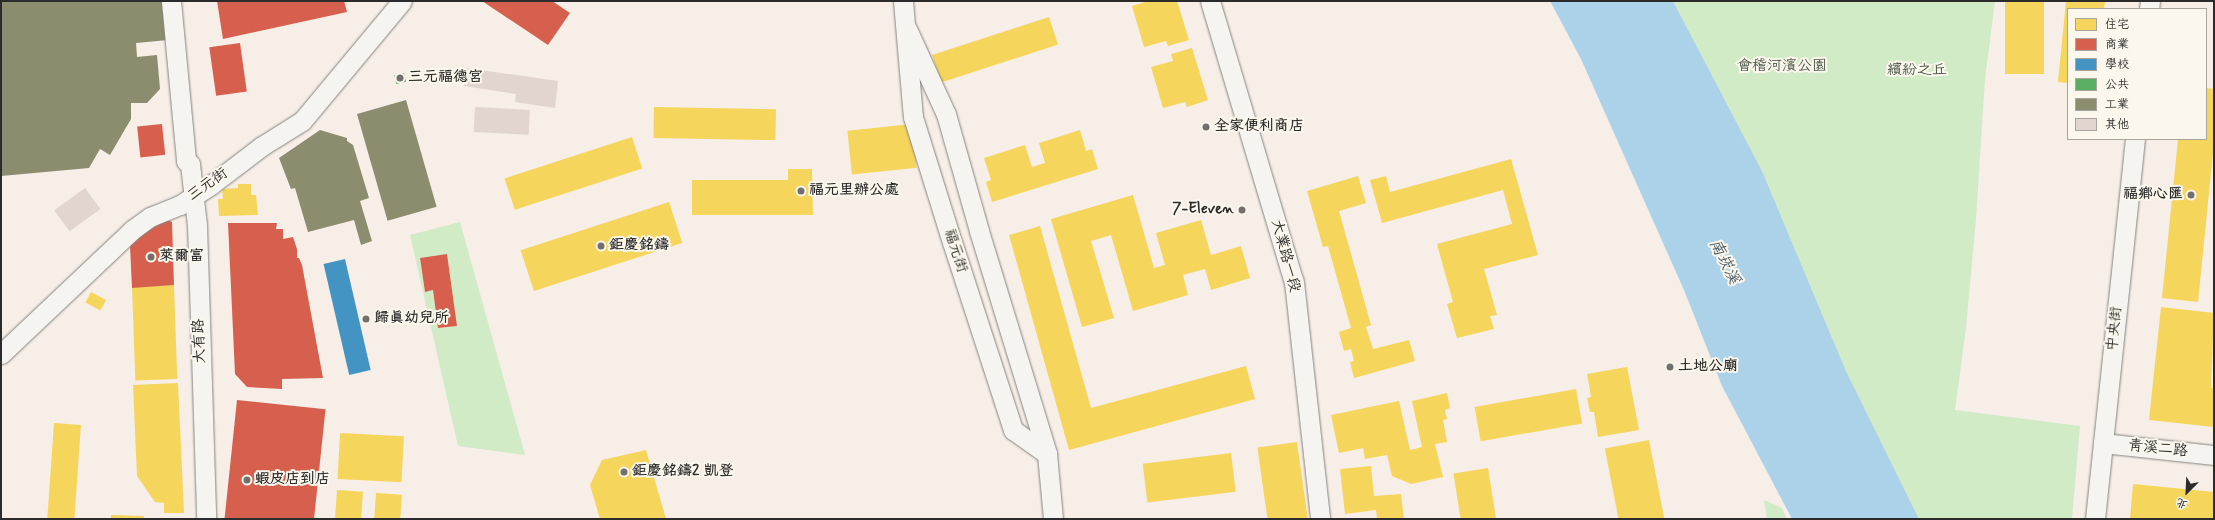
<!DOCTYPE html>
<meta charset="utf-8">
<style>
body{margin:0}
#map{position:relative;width:2215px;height:520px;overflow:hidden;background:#f6eee7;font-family:Mynerve,"LXGW WenKai TC",sans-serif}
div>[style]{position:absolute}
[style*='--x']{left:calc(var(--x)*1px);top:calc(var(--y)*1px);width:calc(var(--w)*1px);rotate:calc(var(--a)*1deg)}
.green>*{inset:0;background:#d1ebc6}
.water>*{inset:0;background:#acd2ea}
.homes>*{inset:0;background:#f6d55c;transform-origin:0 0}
.shops>*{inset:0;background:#d6604d;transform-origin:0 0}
.schools>*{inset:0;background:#4393c3;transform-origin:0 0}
.public>*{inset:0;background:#5aae61;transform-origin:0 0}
.industry>*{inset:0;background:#8c8c6e;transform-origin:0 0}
.building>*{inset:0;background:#e2d4ce;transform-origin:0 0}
.roads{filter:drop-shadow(0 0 1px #868380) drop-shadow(0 0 1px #868380)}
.street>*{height:19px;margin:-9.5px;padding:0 9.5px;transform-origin:9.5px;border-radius:9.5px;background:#f6f4f0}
.dots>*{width:11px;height:11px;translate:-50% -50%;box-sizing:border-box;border:2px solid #fbf7ec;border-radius:50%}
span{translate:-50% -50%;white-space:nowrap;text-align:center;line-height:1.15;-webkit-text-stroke:4px #fbf7ec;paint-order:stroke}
.park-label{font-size:15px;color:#4d5a4b}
.poi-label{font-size:15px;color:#2b2b2b;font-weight:700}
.left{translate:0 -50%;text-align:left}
.right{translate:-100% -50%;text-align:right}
.street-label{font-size:15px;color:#2b2b2b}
.water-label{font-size:16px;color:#485a65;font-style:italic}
.frame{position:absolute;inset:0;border:2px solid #2b2b2b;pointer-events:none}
.legend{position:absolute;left:2067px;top:8px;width:140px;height:132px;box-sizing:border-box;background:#fbf7ec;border:1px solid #a8a59f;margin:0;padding:5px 7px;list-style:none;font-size:12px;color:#2b2b2b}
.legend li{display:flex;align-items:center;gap:8px;height:20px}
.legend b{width:20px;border:1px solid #a8a59f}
.north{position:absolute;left:2167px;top:472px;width:40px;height:40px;-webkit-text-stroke:3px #fbf7ec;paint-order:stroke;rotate:204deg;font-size:11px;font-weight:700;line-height:16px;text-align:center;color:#2b2b2b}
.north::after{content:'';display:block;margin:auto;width:14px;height:18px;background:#2b2b2b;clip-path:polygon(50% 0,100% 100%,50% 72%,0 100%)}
</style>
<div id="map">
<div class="green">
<div style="clip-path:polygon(1673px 1px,1995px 1px,1985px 79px,1976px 219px,1966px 328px,1955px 410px,2080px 426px,2072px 519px,1919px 519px,1846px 371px,1762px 171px)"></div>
<div style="clip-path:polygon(evenodd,460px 222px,525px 455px,458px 446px,410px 235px,460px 222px,447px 255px,457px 326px,438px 328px,433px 290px,425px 291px,420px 259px,447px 255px)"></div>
<div style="clip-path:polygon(1764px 500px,1782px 508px,1787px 519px,1767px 519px)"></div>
</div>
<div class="water">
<div style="clip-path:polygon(1550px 1px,1673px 1px,1762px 171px,1846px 371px,1919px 519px,1792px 519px,1722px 386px,1684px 290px,1581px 59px)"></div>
</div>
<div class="homes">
<div style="clip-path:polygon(1149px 1px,1177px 1px,1189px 40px,1168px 46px,1166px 41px,1144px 47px,1132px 6px)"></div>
<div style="left:2005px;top:1px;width:39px;height:73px"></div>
<div style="clip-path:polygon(2066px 1px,2105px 1px,2104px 9px,2068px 9px,2068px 83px,2058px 82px)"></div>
<div style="left:1049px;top:17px;width:29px;height:123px;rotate:72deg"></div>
<div style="clip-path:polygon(1192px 48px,1208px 100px,1187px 107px,1185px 102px,1163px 108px,1151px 67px,1173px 61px,1171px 54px)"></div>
<div style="clip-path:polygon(2206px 88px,2214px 89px,2214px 143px,2198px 302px,2162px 298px,2178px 139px,2206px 139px)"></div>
<div style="left:654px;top:107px;width:122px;height:31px;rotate:1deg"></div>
<div style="left:912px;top:124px;width:44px;height:65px;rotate:84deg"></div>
<div style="clip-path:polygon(1080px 130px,1086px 151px,1092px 149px,1098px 169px,992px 202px,986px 182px,991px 180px,984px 158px,1025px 145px,1032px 167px,1045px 163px,1039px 143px)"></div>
<div style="left:632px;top:137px;width:33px;height:134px;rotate:72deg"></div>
<div style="clip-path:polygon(1511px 159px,1538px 255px,1484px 269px,1497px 315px,1490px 316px,1494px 329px,1457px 338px,1447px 304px,1453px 302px,1437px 244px,1512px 224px,1503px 190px,1382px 223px,1370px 180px,1386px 176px,1390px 192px)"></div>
<div style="clip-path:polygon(788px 169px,812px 169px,813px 215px,692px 215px,692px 180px,788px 180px)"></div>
<div style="clip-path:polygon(1358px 176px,1366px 203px,1339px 211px,1371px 325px,1366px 327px,1373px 349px,1409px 340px,1415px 361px,1354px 378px,1350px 362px,1354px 361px,1351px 349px,1344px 351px,1339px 332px,1351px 328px,1328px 246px,1323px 247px,1307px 191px)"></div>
<div style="clip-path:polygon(238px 184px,251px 184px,251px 195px,256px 195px,258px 215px,219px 216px,218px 199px,223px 199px,222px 189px,238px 188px)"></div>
<div style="clip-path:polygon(1133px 195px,1154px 268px,1165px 265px,1156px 233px,1201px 220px,1211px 255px,1241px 246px,1250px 278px,1211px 290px,1205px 269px,1183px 275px,1188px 295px,1133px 311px,1111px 235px,1091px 241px,1114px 318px,1082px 327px,1051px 219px)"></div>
<div style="left:669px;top:202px;width:43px;height:156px;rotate:72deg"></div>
<div style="clip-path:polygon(1040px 226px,1091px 408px,1246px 366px,1255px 399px,1069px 450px,1009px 235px)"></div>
<div style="left:174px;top:285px;width:94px;height:42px;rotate:88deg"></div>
<div style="left:91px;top:292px;width:17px;height:12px;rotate:28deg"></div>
<div style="clip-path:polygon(2161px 307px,2214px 313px,2211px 388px,2214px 388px,2214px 427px,2149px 420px)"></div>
<div style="clip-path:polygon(1627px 367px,1639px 430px,1598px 437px,1594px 412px,1590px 412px,1587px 398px,1591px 397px,1587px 374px)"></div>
<div style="clip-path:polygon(178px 383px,184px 513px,164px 513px,164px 503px,155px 502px,137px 476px,133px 385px)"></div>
<div style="left:1576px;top:389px;width:35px;height:103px;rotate:80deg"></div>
<div style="clip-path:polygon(1447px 393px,1450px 408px,1445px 410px,1447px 419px,1443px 420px,1447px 442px,1435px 444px,1443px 477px,1411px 484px,1392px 476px,1387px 455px,1365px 459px,1363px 448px,1339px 453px,1331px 415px,1399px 401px,1410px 450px,1422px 447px,1412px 401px)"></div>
<div style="left:54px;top:423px;width:27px;height:96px;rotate:4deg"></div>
<div style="left:340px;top:433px;width:64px;height:46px;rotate:3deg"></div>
<div style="left:1649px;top:440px;width:80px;height:45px;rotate:79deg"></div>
<div style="left:1297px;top:442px;width:78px;height:40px;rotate:82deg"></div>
<div style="clip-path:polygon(646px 450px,666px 519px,600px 519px,590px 485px,602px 460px)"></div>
<div style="left:1231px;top:453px;width:39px;height:89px;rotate:83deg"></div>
<div style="clip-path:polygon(1371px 466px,1374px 496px,1401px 494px,1404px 519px,1377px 519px,1376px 510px,1345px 514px,1340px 469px)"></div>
<div style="left:1488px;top:468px;width:52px;height:35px;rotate:81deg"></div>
<div style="clip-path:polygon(2133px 484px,2214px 492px,2214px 519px,2130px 519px)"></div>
<div style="left:337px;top:490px;width:26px;height:29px;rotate:4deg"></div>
<div style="left:376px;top:493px;width:26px;height:26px;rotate:4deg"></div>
<div style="clip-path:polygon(111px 515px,144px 516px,144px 519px,111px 519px)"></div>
</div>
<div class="shops">
<div style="clip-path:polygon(217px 1px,344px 1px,347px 12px,223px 39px)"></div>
<div style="clip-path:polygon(482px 1px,552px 1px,570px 13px,548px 45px)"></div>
<div style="left:240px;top:43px;width:49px;height:31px;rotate:82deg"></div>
<div style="left:162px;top:124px;width:31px;height:25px;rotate:84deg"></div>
<div style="clip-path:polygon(168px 220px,172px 222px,174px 285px,132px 288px,130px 246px,148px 230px)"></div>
<div style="clip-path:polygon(228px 223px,277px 223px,276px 229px,283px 229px,283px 239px,293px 237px,297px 249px,297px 258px,299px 258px,302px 265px,323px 378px,282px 379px,282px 389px,247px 387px,235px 374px)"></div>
<div style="clip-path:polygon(447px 254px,457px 326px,438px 328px,433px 290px,425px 292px,420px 258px)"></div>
<div style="left:237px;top:400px;width:89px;height:119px;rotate:6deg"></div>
</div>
<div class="schools">
<div style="left:345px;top:259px;width:114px;height:22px;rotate:77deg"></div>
</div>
<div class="public">
<div style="left:404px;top:73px;width:9px;height:10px;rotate:77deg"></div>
</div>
<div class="industry">
<div style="clip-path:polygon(1px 1px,164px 1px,168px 40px,136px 43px,137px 57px,157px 55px,160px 89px,147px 103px,131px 103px,131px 119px,110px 155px,100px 149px,89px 168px,1px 176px)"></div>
<div style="left:406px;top:100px;width:111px;height:51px;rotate:74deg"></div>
<div style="clip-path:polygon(320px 130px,347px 138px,347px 141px,353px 145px,369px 198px,360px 201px,372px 241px,361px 245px,354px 220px,308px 232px,295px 188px,291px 189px,279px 158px)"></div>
</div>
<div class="building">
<div style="clip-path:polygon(467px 68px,558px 81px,555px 108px,515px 102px,516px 94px,464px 86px)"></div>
<div style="left:475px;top:107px;width:55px;height:25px;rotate:3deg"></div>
<div style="left:85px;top:188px;width:26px;height:38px;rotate:54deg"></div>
</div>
<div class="roads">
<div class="street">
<div style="--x:171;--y:1;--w:161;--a:84.6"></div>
<div style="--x:186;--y:161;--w:5;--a:37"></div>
<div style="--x:190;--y:164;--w:61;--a:83.5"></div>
<div style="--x:197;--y:225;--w:294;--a:88.2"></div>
<div style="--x:903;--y:1;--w:116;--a:85.1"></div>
<div style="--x:913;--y:117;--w:131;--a:72.7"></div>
<div style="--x:952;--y:242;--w:198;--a:72"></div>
<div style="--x:1013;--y:430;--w:42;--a:35.2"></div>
<div style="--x:1210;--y:1;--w:293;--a:73.4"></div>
<div style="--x:1294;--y:282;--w:238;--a:83.7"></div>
<div style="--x:2149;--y:9;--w:8;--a:-83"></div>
<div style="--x:907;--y:29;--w:94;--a:65.4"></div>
<div style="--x:946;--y:114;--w:122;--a:74.2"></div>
<div style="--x:979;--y:231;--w:233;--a:73"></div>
<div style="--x:1047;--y:454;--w:65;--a:84.7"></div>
<div style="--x:1;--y:354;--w:180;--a:-43.4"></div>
<div style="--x:132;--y:230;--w:22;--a:-36"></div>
<div style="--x:150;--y:217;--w:32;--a:-22"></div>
<div style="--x:180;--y:205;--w:38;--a:-33"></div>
<div style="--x:212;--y:184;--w:63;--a:-37.2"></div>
<div style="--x:262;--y:146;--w:47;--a:-32"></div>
<div style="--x:302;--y:121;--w:156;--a:-50.2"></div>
<div style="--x:2103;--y:443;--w:112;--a:6.2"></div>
<div style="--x:2095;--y:519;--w:382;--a:-84"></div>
</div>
</div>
<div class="dots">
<div style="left:400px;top:78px;background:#726f6d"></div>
<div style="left:1206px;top:127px;background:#726f6d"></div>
<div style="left:801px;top:191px;background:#726f6d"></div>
<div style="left:2191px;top:195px;background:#726f6d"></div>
<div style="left:1242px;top:210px;background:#726f6d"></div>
<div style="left:601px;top:246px;background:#726f6d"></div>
<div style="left:151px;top:257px;background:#726f6d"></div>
<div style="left:366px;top:319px;background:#726f6d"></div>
<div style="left:1670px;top:367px;background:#726f6d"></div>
<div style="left:624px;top:472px;background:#726f6d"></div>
<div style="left:247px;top:480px;background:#726f6d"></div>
</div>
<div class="park-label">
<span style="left:1782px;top:67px">會稽河濱公園</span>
<span style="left:1917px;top:71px">繽紛之丘</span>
</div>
<div class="poi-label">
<span class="left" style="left:408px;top:78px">三元福德宮</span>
<span class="left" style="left:1214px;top:127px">全家便利商店</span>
<span class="left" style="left:809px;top:191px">福元里辦公處</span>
<span class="right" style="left:2183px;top:195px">福鄉心匯</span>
<span class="right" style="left:1234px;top:210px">7-Eleven</span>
<span class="left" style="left:609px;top:246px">鉅慶銘鑄</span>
<span class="left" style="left:159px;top:257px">萊爾富</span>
<span class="left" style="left:374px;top:319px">歸真幼兒所</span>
<span class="left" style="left:1678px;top:367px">土地公廟</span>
<span class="left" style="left:632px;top:472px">鉅慶銘鑄2 凱登</span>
<span class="left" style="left:255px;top:480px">蝦皮店到店</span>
</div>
<div class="street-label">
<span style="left:208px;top:185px;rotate:-35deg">三元街</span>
<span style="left:955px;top:251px;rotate:72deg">福元街</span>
<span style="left:1285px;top:256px;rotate:75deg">大業路一段</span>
<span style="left:2115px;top:329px;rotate:-84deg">中央街</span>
<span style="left:200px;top:341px;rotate:-92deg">大有路</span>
<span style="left:2158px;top:449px;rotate:6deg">青溪二路</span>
</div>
<div class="water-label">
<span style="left:1724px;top:262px;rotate:63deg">南崁溪</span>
</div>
<div class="frame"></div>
<ul class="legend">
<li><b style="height:11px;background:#f6d55c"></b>住宅</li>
<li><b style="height:11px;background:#d6604d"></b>商業</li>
<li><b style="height:11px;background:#4393c3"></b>學校</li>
<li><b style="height:11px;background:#5aae61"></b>公共</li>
<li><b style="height:11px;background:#8c8c6e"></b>工業</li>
<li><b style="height:11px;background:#e2d4ce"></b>其他</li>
</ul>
<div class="north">北</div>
</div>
